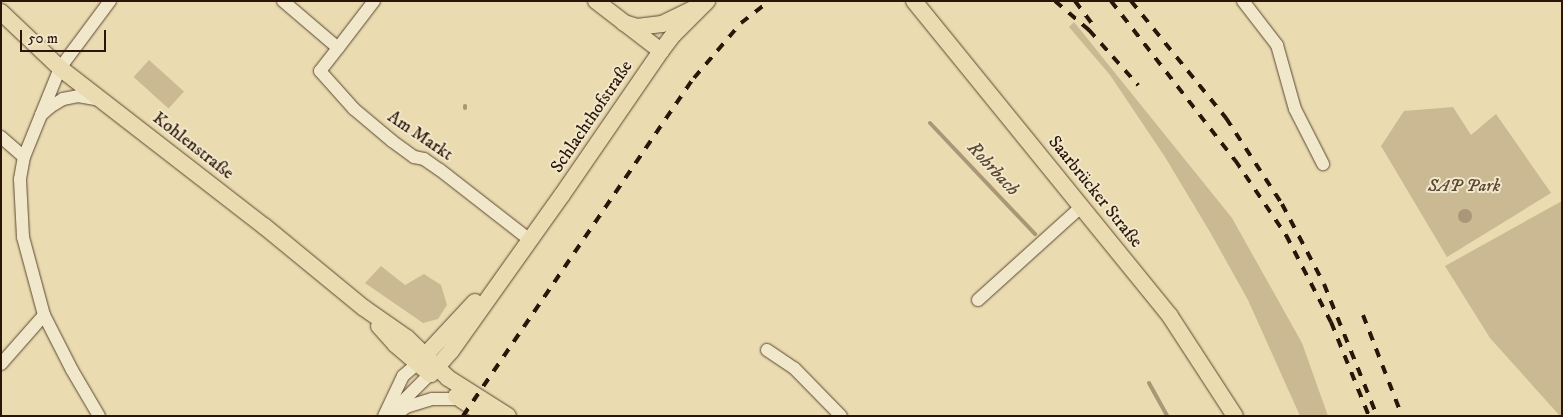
<!DOCTYPE html>
<meta charset="utf-8">
<style>
body{margin:0}
#map{position:relative;width:1563px;height:417px;overflow:hidden;background:#eadbb0;font-family:"IM FELL DW Pica",serif}
div>[style]{position:absolute}
[style*='--x']{left:calc(var(--x)*1px);top:calc(var(--y)*1px);width:calc(var(--w)*1px);rotate:calc(var(--a)*1deg)}
.green>*{inset:0;background:#cab993;transform-origin:0 0}
.water>*{inset:0;background:#a99777}
.round{border-radius:50%}
.stream>*{height:4px;margin:-2px;padding:0 2px;transform-origin:2px;border-radius:2px;background:#a99777}
.roads{filter:drop-shadow(0 0 1px #5b4632) drop-shadow(0 0 1px #5b4632)}
.minor>*{height:12px;margin:-6px;padding:0 6px;transform-origin:6px;border-radius:6px;background:#f1e8cc}
.major>*{height:16px;margin:-8px;padding:0 8px;transform-origin:8px;border-radius:8px;background:#eadbb0}
.rail>*{height:4px;margin-top:-2px;transform-origin:0;background:repeating-linear-gradient(90deg,#2b1408 0 9px,transparent 0 18px)}
span{translate:-50% -50%;white-space:nowrap;text-align:center;line-height:1.15;-webkit-text-stroke:4px #f1e8cc;paint-order:stroke}
.street-label{font-size:18px;color:#2b1408}
.park-label{font-size:18px;color:#5b4632;font-style:italic}
.water-label{font-size:19px;color:#5d4834;font-style:italic}
.frame{position:absolute;inset:0;border:2px solid #2b1408;pointer-events:none}
.scale{position:absolute;left:20px;top:30px;width:86px;height:22px;box-sizing:border-box;border:2px solid #2b1408;border-top:0;padding-left:6px;font-size:15px;line-height:18px;white-space:nowrap;color:#2b1408;-webkit-text-stroke:4px #f1e8cc;paint-order:stroke}
</style>
<div id="map">
<div class="green">
<div style="clip-path:polygon(1074px 22px,1232px 218px,1302px 343px,1328px 416px,1300px 416px,1248px 300px,1210px 232px,1165px 157px,1110px 75px,1069px 27px)"></div>
<div style="left:149px;top:60px;width:47px;height:23px;rotate:42deg"></div>
<div style="clip-path:polygon(1453px 107px,1471px 135px,1496px 114px,1551px 193px,1447px 257px,1381px 146px,1404px 111px)"></div>
<div style="clip-path:polygon(1562px 201px,1562px 416px,1560px 416px,1490px 338px,1445px 266px)"></div>
<div style="clip-path:polygon(381px 266px,405px 285px,424px 274px,441px 285px,447px 305px,438px 319px,423px 323px,365px 283px)"></div>
</div>
<div class="water">
<div class="round" style="left:1458px;top:209px;width:14px;height:14px"></div>
</div>
<div class="stream">
<div style="--x:465;--y:106;--w:2;--a:90"></div>
<div style="--x:930;--y:123;--w:153;--a:46.6"></div>
<div style="--x:1149;--y:383;--w:38;--a:61"></div>
</div>
<div class="roads">
<div class="minor">
<div style="--x:283;--y:1;--w:72;--a:40.5"></div>
<div style="--x:338;--y:48;--w:59;--a:-52.5"></div>
<div style="--x:1243;--y:1;--w:56;--a:52.3"></div>
<div style="--x:1277;--y:45;--w:66;--a:74.3"></div>
<div style="--x:1295;--y:109;--w:62;--a:63"></div>
<div style="--x:338;--y:48;--w:29;--a:128"></div>
<div style="--x:320;--y:71;--w:51;--a:48.2"></div>
<div style="--x:354;--y:109;--w:50;--a:40.1"></div>
<div style="--x:392;--y:141;--w:27;--a:36"></div>
<div style="--x:414;--y:157;--w:10;--a:11"></div>
<div style="--x:424;--y:159;--w:19;--a:35"></div>
<div style="--x:440;--y:170;--w:114;--a:37.9"></div>
<div style="--x:41;--y:115;--w:12;--a:-42"></div>
<div style="--x:50;--y:107;--w:15;--a:-32"></div>
<div style="--x:63;--y:99;--w:15;--a:-11"></div>
<div style="--x:78;--y:96;--w:22;--a:10"></div>
<div style="--x:1;--y:137;--w:30;--a:41"></div>
<div style="--x:978;--y:300;--w:140;--a:-42.1"></div>
<div style="--x:767;--y:350;--w:32;--a:34"></div>
<div style="--x:794;--y:368;--w:67;--a:45.6"></div>
<div style="--x:1;--y:364;--w:65;--a:-48.7"></div>
<div style="--x:394;--y:410;--w:51;--a:-45"></div>
<div style="--x:99;--y:416;--w:53;--a:-120.4"></div>
<div style="--x:72;--y:370;--w:62;--a:-117"></div>
<div style="--x:44;--y:315;--w:81;--a:-105.1"></div>
<div style="--x:23;--y:237;--w:58;--a:-93"></div>
<div style="--x:20;--y:179;--w:22;--a:-80"></div>
<div style="--x:24;--y:157;--w:96;--a:-68"></div>
<div style="--x:60;--y:68;--w:84;--a:-53.3"></div>
<div style="--x:384;--y:416;--w:44;--a:-64.6"></div>
<div style="--x:403;--y:376;--w:21;--a:-41"></div>
<div style="--x:395;--y:416;--w:14;--a:-39"></div>
<div style="--x:406;--y:407;--w:27;--a:-17"></div>
<div style="--x:432;--y:399;--w:28;--a:0"></div>
</div>
<div class="major">
<div style="--x:596;--y:1;--w:82;--a:37.6"></div>
<div style="--x:914;--y:1;--w:406;--a:50.9"></div>
<div style="--x:1170;--y:316;--w:119;--a:57"></div>
<div style="--x:1;--y:12;--w:81;--a:43.5"></div>
<div style="--x:60;--y:68;--w:258;--a:37.8"></div>
<div style="--x:264;--y:226;--w:129;--a:39.4"></div>
<div style="--x:364;--y:308;--w:52;--a:34.9"></div>
<div style="--x:407;--y:338;--w:57;--a:44.3"></div>
<div style="--x:448;--y:378;--w:71;--a:32.3"></div>
<div style="--x:624;--y:23;--w:14;--a:17"></div>
<div style="--x:637;--y:27;--w:25;--a:-7"></div>
<div style="--x:662;--y:24;--w:34;--a:-26"></div>
<div style="--x:379;--y:326;--w:25;--a:48"></div>
<div style="--x:396;--y:345;--w:45;--a:40.5"></div>
<div style="--x:419;--y:362;--w:82;--a:-47"></div>
<div style="--x:431;--y:374;--w:30;--a:-49"></div>
<div style="--x:451;--y:351;--w:191;--a:-54.6"></div>
<div style="--x:562;--y:195;--w:175;--a:-55.5"></div>
<div style="--x:661;--y:51;--w:21;--a:-53"></div>
<div style="--x:674;--y:34;--w:47;--a:-45"></div>
<div style="--x:456;--y:396;--w:36;--a:34"></div>
</div>
</div>
<div class="rail">
<div style="--x:1055;--y:1;--w:45;--a:40.5"></div>
<div style="--x:1089;--y:30;--w:74;--a:48.3"></div>
<div style="--x:1075;--y:1;--w:35;--a:53"></div>
<div style="--x:1111;--y:1;--w:202;--a:52.1"></div>
<div style="--x:1235;--y:160;--w:91;--a:55.8"></div>
<div style="--x:1286;--y:235;--w:98;--a:62.7"></div>
<div style="--x:1331;--y:322;--w:101;--a:68"></div>
<div style="--x:1131;--y:1;--w:151;--a:50.9"></div>
<div style="--x:1226;--y:118;--w:103;--a:56.9"></div>
<div style="--x:1282;--y:204;--w:90;--a:62.3"></div>
<div style="--x:1324;--y:284;--w:142;--a:68.1"></div>
<div style="--x:1363;--y:315;--w:108;--a:68.9"></div>
<div style="--x:463;--y:416;--w:409;--a:-55.7"></div>
<div style="--x:694;--y:78;--w:72;--a:-49.5"></div>
<div style="--x:741;--y:23;--w:36;--a:-38"></div>
</div>
<div class="street-label">
<span style="left:592px;top:117px;rotate:-56deg">Schlachthofstraße</span>
<span style="left:420px;top:136px;rotate:34deg">Am Markt</span>
<span style="left:193px;top:146px;rotate:38deg">Kohlenstraße</span>
<span style="left:1095px;top:192px;rotate:51deg">Saarbrücker Straße</span>
</div>
<div class="park-label">
<span style="left:1464px;top:186px">SAP Park</span>
</div>
<div class="water-label">
<span style="left:993px;top:169px;rotate:47deg">Rohrbach</span>
</div>
<div class="frame"></div>
<div class="scale">50 m</div>
</div>
